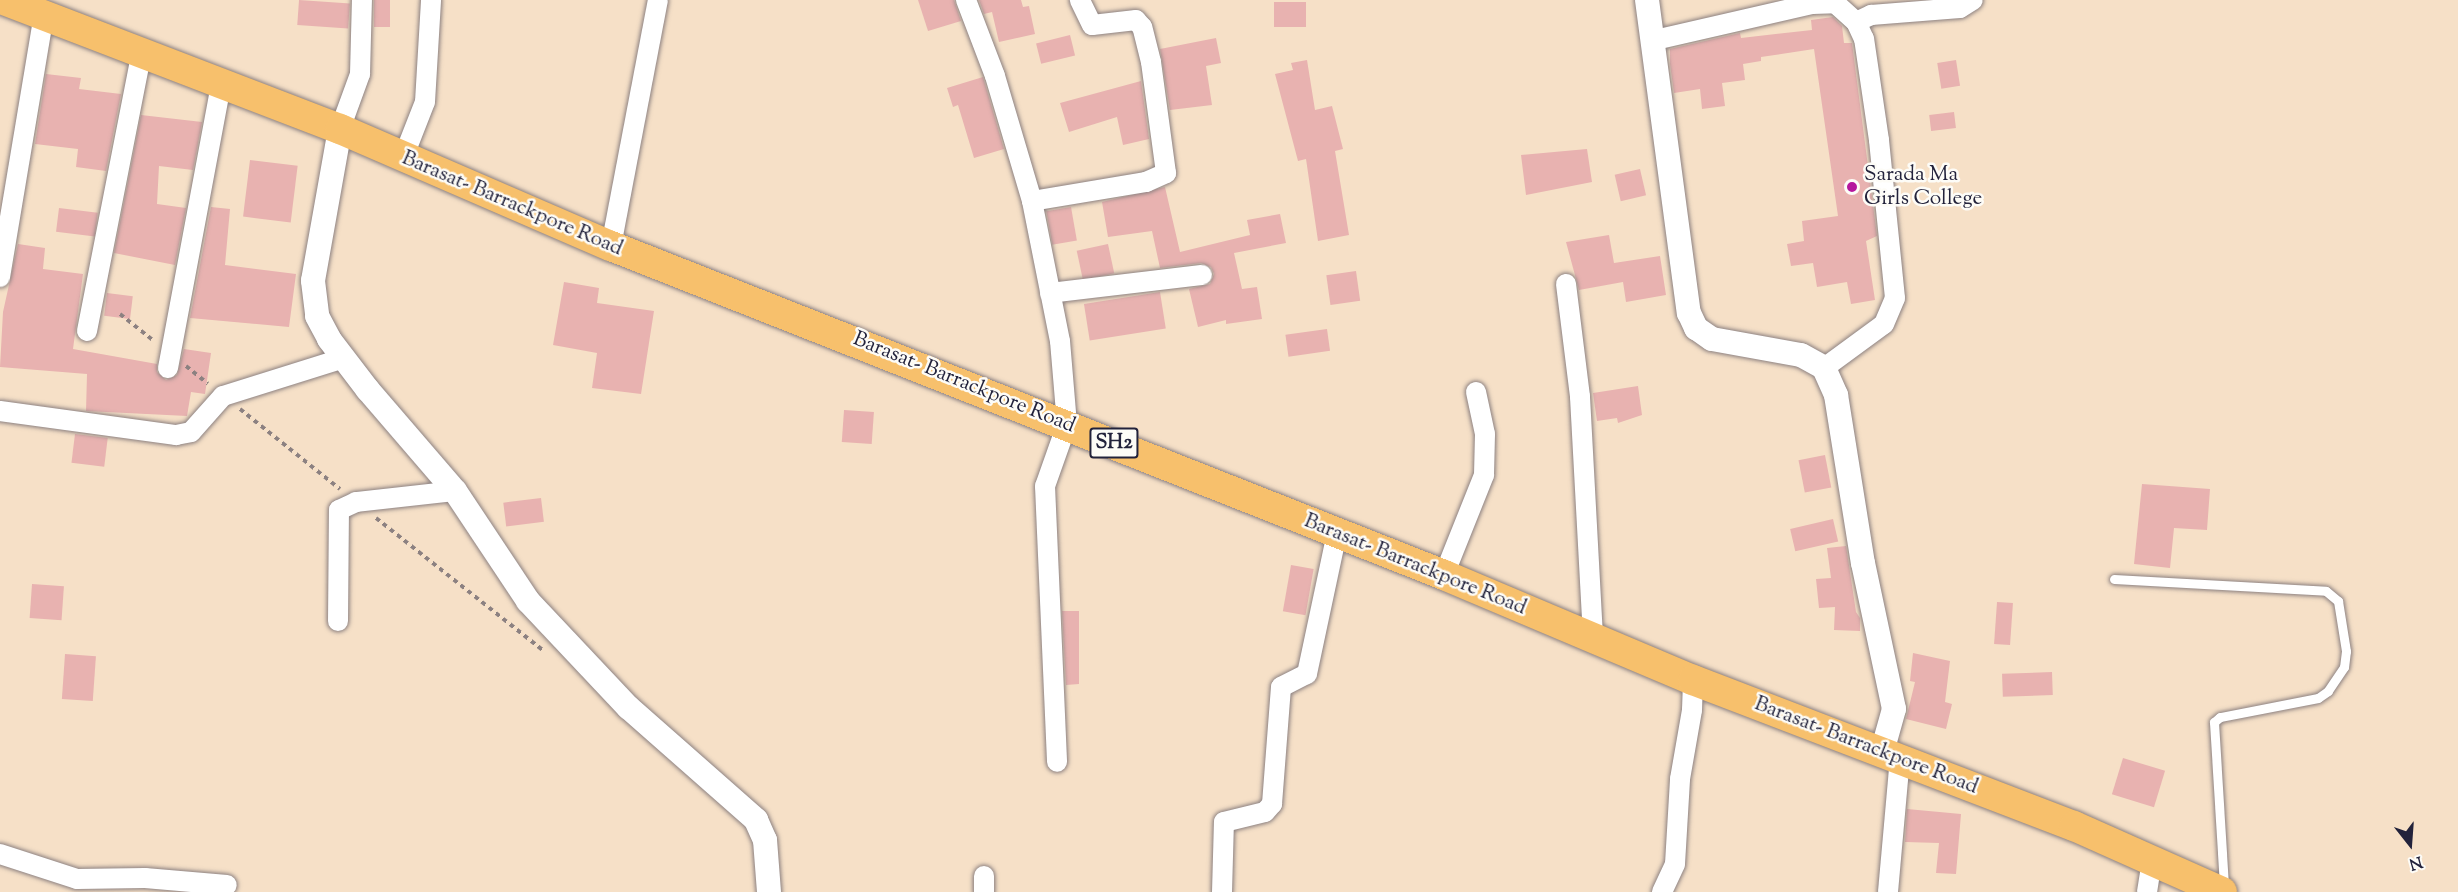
<!DOCTYPE html>
<style>
body{margin:0}
#map{position:relative;width:2458px;height:892px;overflow:hidden;background:#f6e0c7;font-family:"Sorts Mill Goudy",serif}
div>[style]{position:absolute}
[style*='--x']{left:calc(var(--x)*1px);top:calc(var(--y)*1px);width:calc(var(--w)*1px);rotate:calc(var(--a)*1deg)}
.building>*{inset:0;background:#e8b2b0;transform-origin:0 0}
.path>*{height:4px;margin-top:-2px;transform-origin:0;background:repeating-linear-gradient(90deg,#8c8181 0 4.5px,transparent 0 9px)}
.roads{filter:drop-shadow(0 0 2px #8c8181) drop-shadow(0 0 2px #8c8181)}
.service>*{height:9px;margin:-4.5px;padding:0 4.5px;transform-origin:4.5px;border-radius:4.5px;background:#fff}
.minor>*{height:20px;margin:-10px;padding:0 10px;transform-origin:10px;border-radius:10px;background:#fff}
.tertiary>*{height:24px;margin:-12px;padding:0 12px;transform-origin:12px;border-radius:12px;background:#fff}
.primary>*{height:30px;margin:-15px;padding:0 15px;transform-origin:15px;border-radius:15px;background:#f7c06c}
.dots>*{width:16px;height:16px;translate:-50% -50%;box-sizing:border-box;border:3px solid #fdfcf7;border-radius:50%}
span{translate:-50% -50%;white-space:nowrap;text-align:center;line-height:1.15;-webkit-text-stroke:5px #fdfcf7;paint-order:stroke}
.shield-label span{padding:2px 4px;background:#fdfcf7;border:2px solid;border-radius:4px;-webkit-text-stroke-width:0}
.shield-label{font-size:20px;color:#22223b;font-weight:700}
.poi-label{font-size:21px;color:#22223b}
.left{translate:0 -50%;text-align:left}
.street-label{font-size:21px;color:#22223b}
.north{position:absolute;left:2380px;top:814px;width:60px;height:60px;-webkit-text-stroke:4px #fdfcf7;paint-order:stroke;rotate:163deg;font-size:16px;font-weight:700;line-height:24px;text-align:center;color:#22223b}
.north::after{content:'';display:block;margin:auto;width:21px;height:27px;background:#22223b;clip-path:polygon(50% 0,100% 100%,50% 72%,0 100%)}
</style>
<div id="map">
<div class="building">
<div style="left:299px;top:0;width:51px;height:25px;rotate:4deg"></div>
<div style="left:374px;top:0;width:16px;height:27px"></div>
<div style="clip-path:polygon(918px 0,954px 0,961px 21px,928px 31px)"></div>
<div style="clip-path:polygon(979px 0,1021px 0,1023px 7px,1029px 6px,1035px 34px,999px 42px,992px 12px,984px 14px)"></div>
<div style="left:1274px;top:2px;width:32px;height:25px"></div>
<div style="clip-path:polygon(1833px 17px,1842px 26px,1844px 43px,1852px 43px,1877px 236px,1866px 241px,1875px 300px,1851px 304px,1847px 282px,1817px 287px,1813px 263px,1791px 266px,1787px 244px,1804px 241px,1802px 221px,1838px 216px,1814px 49px,1761px 57px,1761px 61px,1743px 64px,1745px 80px,1722px 83px,1725px 106px,1702px 109px,1700px 89px,1674px 93px,1670px 64px,1670px 49px,1740px 33px,1741px 38px,1812px 30px,1811px 20px)"></div>
<div style="left:1070px;top:35px;width:21px;height:35px;rotate:76deg"></div>
<div style="clip-path:polygon(1216px 38px,1221px 63px,1206px 66px,1212px 105px,1170px 110px,1160px 49px)"></div>
<div style="clip-path:polygon(1307px 60px,1315px 110px,1332px 106px,1343px 149px,1335px 151px,1349px 235px,1318px 241px,1306px 159px,1298px 161px,1275px 74px,1293px 70px,1291px 63px)"></div>
<div style="left:1956px;top:60px;width:26px;height:19px;rotate:81deg"></div>
<div style="clip-path:polygon(46px 74px,81px 78px,79px 89px,121px 94px,106px 171px,76px 167px,78px 149px,35px 144px)"></div>
<div style="clip-path:polygon(983px 77px,1004px 149px,974px 158px,958px 105px,953px 107px,947px 88px)"></div>
<div style="clip-path:polygon(1141px 81px,1149px 139px,1123px 145px,1117px 117px,1069px 132px,1060px 103px)"></div>
<div style="left:1954px;top:112px;width:16px;height:25px;rotate:83deg"></div>
<div style="clip-path:polygon(141px 115px,202px 122px,193px 170px,159px 166px,157px 204px,186px 208px,175px 265px,114px 253px)"></div>
<div style="clip-path:polygon(1587px 149px,1592px 182px,1526px 195px,1521px 155px)"></div>
<div style="left:250px;top:160px;width:48px;height:57px;rotate:7deg"></div>
<div style="left:1640px;top:169px;width:27px;height:26px;rotate:77deg"></div>
<div style="clip-path:polygon(1165px 187px,1180px 252px,1250px 235px,1247px 220px,1280px 214px,1286px 243px,1234px 253px,1242px 289px,1257px 287px,1262px 319px,1226px 324px,1226px 320px,1198px 327px,1189px 289px,1210px 284px,1214px 274px,1211px 267px,1201px 263px,1160px 268px,1152px 231px,1108px 237px,1102px 202px)"></div>
<div style="clip-path:polygon(211px 207px,230px 209px,225px 265px,296px 274px,289px 327px,190px 318px)"></div>
<div style="left:1071px;top:207px;width:34px;height:25px;rotate:80deg"></div>
<div style="left:59px;top:208px;width:39px;height:24px;rotate:7deg"></div>
<div style="clip-path:polygon(1609px 235px,1614px 263px,1660px 256px,1666px 295px,1626px 302px,1623px 282px,1579px 290px,1566px 242px)"></div>
<div style="clip-path:polygon(18px 244px,45px 248px,43px 269px,83px 274px,73px 349px,157px 364px,157px 372px,166px 380px,177px 375px,184px 349px,211px 353px,205px 394px,191px 392px,187px 416px,86px 411px,87px 374px,0 367px,3px 312px)"></div>
<div style="left:1108px;top:244px;width:30px;height:32px;rotate:78deg"></div>
<div style="left:1356px;top:271px;width:30px;height:30px;rotate:82deg"></div>
<div style="clip-path:polygon(564px 282px,599px 288px,597px 303px,654px 311px,641px 394px,592px 388px,597px 353px,553px 345px)"></div>
<div style="left:1160px;top:292px;width:37px;height:77px;rotate:81deg"></div>
<div style="left:107px;top:293px;width:26px;height:23px;rotate:7deg"></div>
<div style="left:1327px;top:329px;width:22px;height:42px;rotate:82deg"></div>
<div style="clip-path:polygon(1638px 386px,1642px 415px,1618px 423px,1617px 418px,1597px 421px,1593px 393px)"></div>
<div style="left:844px;top:410px;width:30px;height:32px;rotate:4deg"></div>
<div style="left:75px;top:434px;width:33px;height:29px;rotate:7deg"></div>
<div style="left:1825px;top:455px;width:33px;height:27px;rotate:79deg"></div>
<div style="clip-path:polygon(2142px 484px,2210px 489px,2207px 530px,2174px 528px,2170px 568px,2134px 564px)"></div>
<div style="left:541px;top:498px;width:24px;height:38px;rotate:83deg"></div>
<div style="left:1833px;top:519px;width:23px;height:44px;rotate:77deg"></div>
<div style="clip-path:polygon(1846px 546px,1856px 612px,1860px 618px,1860px 631px,1834px 630px,1835px 607px,1819px 608px,1816px 579px,1831px 578px,1827px 548px)"></div>
<div style="left:1291px;top:565px;width:23px;height:47px;rotate:10deg"></div>
<div style="left:32px;top:584px;width:32px;height:34px;rotate:4deg"></div>
<div style="left:1997px;top:602px;width:16px;height:42px;rotate:4deg"></div>
<div style="clip-path:polygon(1062px 611px,1079px 611px,1079px 684px,1066px 685px)"></div>
<div style="clip-path:polygon(1913px 653px,1950px 661px,1945px 702px,1952px 704px,1946px 729px,1906px 719px,1915px 682px,1910px 681px)"></div>
<div style="left:65px;top:654px;width:31px;height:45px;rotate:4deg"></div>
<div style="left:2052px;top:672px;width:23px;height:50px;rotate:88deg"></div>
<div style="left:2123px;top:758px;width:44px;height:38px;rotate:17deg"></div>
<div style="clip-path:polygon(1907px 809px,1961px 814px,1956px 874px,1936px 873px,1939px 843px,1905px 842px)"></div>
</div>
<div class="path">
<div style="--x:120;--y:314;--w:43;--a:38.5"></div>
<div style="--x:186;--y:366;--w:28;--a:39"></div>
<div style="--x:240;--y:409;--w:128;--a:38.7"></div>
<div style="--x:376;--y:518;--w:214;--a:38.4"></div>
</div>
<div class="roads">
<div class="service">
<div style="--x:2114;--y:579;--w:212;--a:3.2"></div>
<div style="--x:2326;--y:591;--w:16;--a:40"></div>
<div style="--x:2338;--y:601;--w:51;--a:80.9"></div>
<div style="--x:2346;--y:651;--w:16;--a:97"></div>
<div style="--x:2344;--y:667;--w:29;--a:124"></div>
<div style="--x:2328;--y:691;--w:12;--a:145"></div>
<div style="--x:2318;--y:698;--w:100;--a:169"></div>
<div style="--x:2220;--y:717;--w:8;--a:140"></div>
<div style="--x:2214;--y:722;--w:165;--a:86.5"></div>
</div>
<div class="minor">
<div style="--x:966;--y:0;--w:81;--a:69.1"></div>
<div style="--x:995;--y:76;--w:130;--a:73.5"></div>
<div style="--x:1032;--y:201;--w:143;--a:78.7"></div>
<div style="--x:1060;--y:341;--w:83;--a:85.2"></div>
<div style="--x:1067;--y:424;--w:66;--a:109.5"></div>
<div style="--x:1045;--y:486;--w:276;--a:87.5"></div>
<div style="--x:1655;--y:40;--w:161;--a:-12.9"></div>
<div style="--x:1812;--y:4;--w:23;--a:-2"></div>
<div style="--x:1835;--y:3;--w:28;--a:42"></div>
<div style="--x:340;--y:129;--w:59;--a:-70"></div>
<div style="--x:360;--y:74;--w:74;--a:-88.5"></div>
<div style="--x:403;--y:158;--w:60;--a:-68.6"></div>
<div style="--x:425;--y:102;--w:102;--a:-86.6"></div>
<div style="--x:1032;--y:201;--w:116;--a:-9.5"></div>
<div style="--x:1146;--y:182;--w:22;--a:-24"></div>
<div style="--x:1166;--y:173;--w:112;--a:-97.7"></div>
<div style="--x:1151;--y:62;--w:36;--a:-104"></div>
<div style="--x:1142;--y:27;--w:9;--a:-131"></div>
<div style="--x:1136;--y:20;--w:44;--a:173.5"></div>
<div style="--x:1092;--y:25;--w:28;--a:-116"></div>
<div style="--x:611;--y:246;--w:250;--a:-79.2"></div>
<div style="--x:0;--y:277;--w:266;--a:-80.5"></div>
<div style="--x:1566;--y:284;--w:114;--a:82.9"></div>
<div style="--x:1580;--y:397;--w:243;--a:86.9"></div>
<div style="--x:1050;--y:293;--w:153;--a:-6.8"></div>
<div style="--x:87;--y:331;--w:281;--a:-78.9"></div>
<div style="--x:168;--y:368;--w:287;--a:-79.4"></div>
<div style="--x:1824;--y:368;--w:74;--a:-36.3"></div>
<div style="--x:1884;--y:324;--w:28;--a:-67"></div>
<div style="--x:1895;--y:298;--w:159;--a:-95.8"></div>
<div style="--x:1879;--y:140;--w:102;--a:-98.4"></div>
<div style="--x:1864;--y:39;--w:19;--a:-115"></div>
<div style="--x:1856;--y:22;--w:17;--a:-25"></div>
<div style="--x:1871;--y:15;--w:89;--a:-4.5"></div>
<div style="--x:1960;--y:8;--w:15;--a:-32"></div>
<div style="--x:0;--y:411;--w:178;--a:7.8"></div>
<div style="--x:176;--y:435;--w:15;--a:-11"></div>
<div style="--x:191;--y:432;--w:48;--a:-48.4"></div>
<div style="--x:223;--y:396;--w:127;--a:-17.4"></div>
<div style="--x:1444;--y:575;--w:108;--a:-68.2"></div>
<div style="--x:1484;--y:475;--w:41;--a:-88.6"></div>
<div style="--x:1485;--y:434;--w:43;--a:-102.1"></div>
<div style="--x:338;--y:621;--w:111;--a:-89.5"></div>
<div style="--x:339;--y:510;--w:19;--a:-25"></div>
<div style="--x:356;--y:502;--w:100;--a:-6.3"></div>
<div style="--x:0;--y:854;--w:81;--a:18"></div>
<div style="--x:77;--y:879;--w:68;--a:-0.8"></div>
<div style="--x:145;--y:878;--w:82;--a:4.9"></div>
<div style="--x:984;--y:876;--w:16;--a:90"></div>
<div style="--x:1222;--y:892;--w:70;--a:-88.4"></div>
<div style="--x:1224;--y:822;--w:42;--a:-13.7"></div>
<div style="--x:1265;--y:812;--w:11;--a:-49"></div>
<div style="--x:1272;--y:804;--w:117;--a:-85.6"></div>
<div style="--x:1281;--y:687;--w:29;--a:-27"></div>
<div style="--x:1307;--y:674;--w:144;--a:-78"></div>
<div style="--x:1662;--y:892;--w:31;--a:-65"></div>
<div style="--x:1675;--y:864;--w:85;--a:-86.6"></div>
<div style="--x:1680;--y:779;--w:70;--a:-80.1"></div>
<div style="--x:1692;--y:710;--w:30;--a:-88"></div>
<div style="--x:1888;--y:892;--w:135;--a:-84.9"></div>
<div style="--x:2147;--y:892;--w:31;--a:-81"></div>
</div>
<div class="tertiary">
<div style="--x:1647;--y:0;--w:316;--a:82.4"></div>
<div style="--x:1689;--y:313;--w:17;--a:65"></div>
<div style="--x:1696;--y:328;--w:19;--a:35"></div>
<div style="--x:1712;--y:339;--w:90;--a:10.2"></div>
<div style="--x:1801;--y:355;--w:26;--a:29"></div>
<div style="--x:1824;--y:368;--w:30;--a:66"></div>
<div style="--x:1836;--y:395;--w:170;--a:80.9"></div>
<div style="--x:1863;--y:563;--w:149;--a:78"></div>
<div style="--x:1894;--y:709;--w:45;--a:105.6"></div>
<div style="--x:340;--y:129;--w:154;--a:100.1"></div>
<div style="--x:313;--y:281;--w:35;--a:83"></div>
<div style="--x:317;--y:316;--w:26;--a:62"></div>
<div style="--x:329;--y:339;--w:64;--a:52.6"></div>
<div style="--x:368;--y:390;--w:133;--a:49.3"></div>
<div style="--x:455;--y:491;--w:132;--a:56.4"></div>
<div style="--x:528;--y:601;--w:146;--a:46.7"></div>
<div style="--x:628;--y:707;--w:171;--a:41.4"></div>
<div style="--x:756;--y:820;--w:22;--a:66"></div>
<div style="--x:765;--y:840;--w:52;--a:85.6"></div>
</div>
<div class="primary">
<div style="--x:4;--y:0;--w:360;--a:21"></div>
<div style="--x:340;--y:129;--w:295;--a:23.4"></div>
<div style="--x:611;--y:246;--w:896;--a:21.55"></div>
<div style="--x:1444;--y:575;--w:270;--a:22.9"></div>
<div style="--x:1693;--y:680;--w:408;--a:21"></div>
<div style="--x:2074;--y:826;--w:162;--a:24"></div>
</div>
</div>
<div class="dots">
<div style="left:1852px;top:187px;background:#b5179e"></div>
</div>
<div class="shield-label">
<span style="left:1114px;top:443px">SH2</span>
</div>
<div class="poi-label">
<span class="left" style="left:1864px;top:187px">Sarada Ma<br>Girls College</span>
</div>
<div class="street-label">
<span style="left:512px;top:204px;rotate:23deg">Barasat- Barrackpore Road</span>
<span style="left:964px;top:383px;rotate:22deg">Barasat- Barrackpore Road</span>
<span style="left:1415px;top:565px;rotate:22deg">Barasat- Barrackpore Road</span>
<span style="left:1866px;top:746px;rotate:21deg">Barasat- Barrackpore Road</span>
</div>
<div class="north">N</div>
</div>
